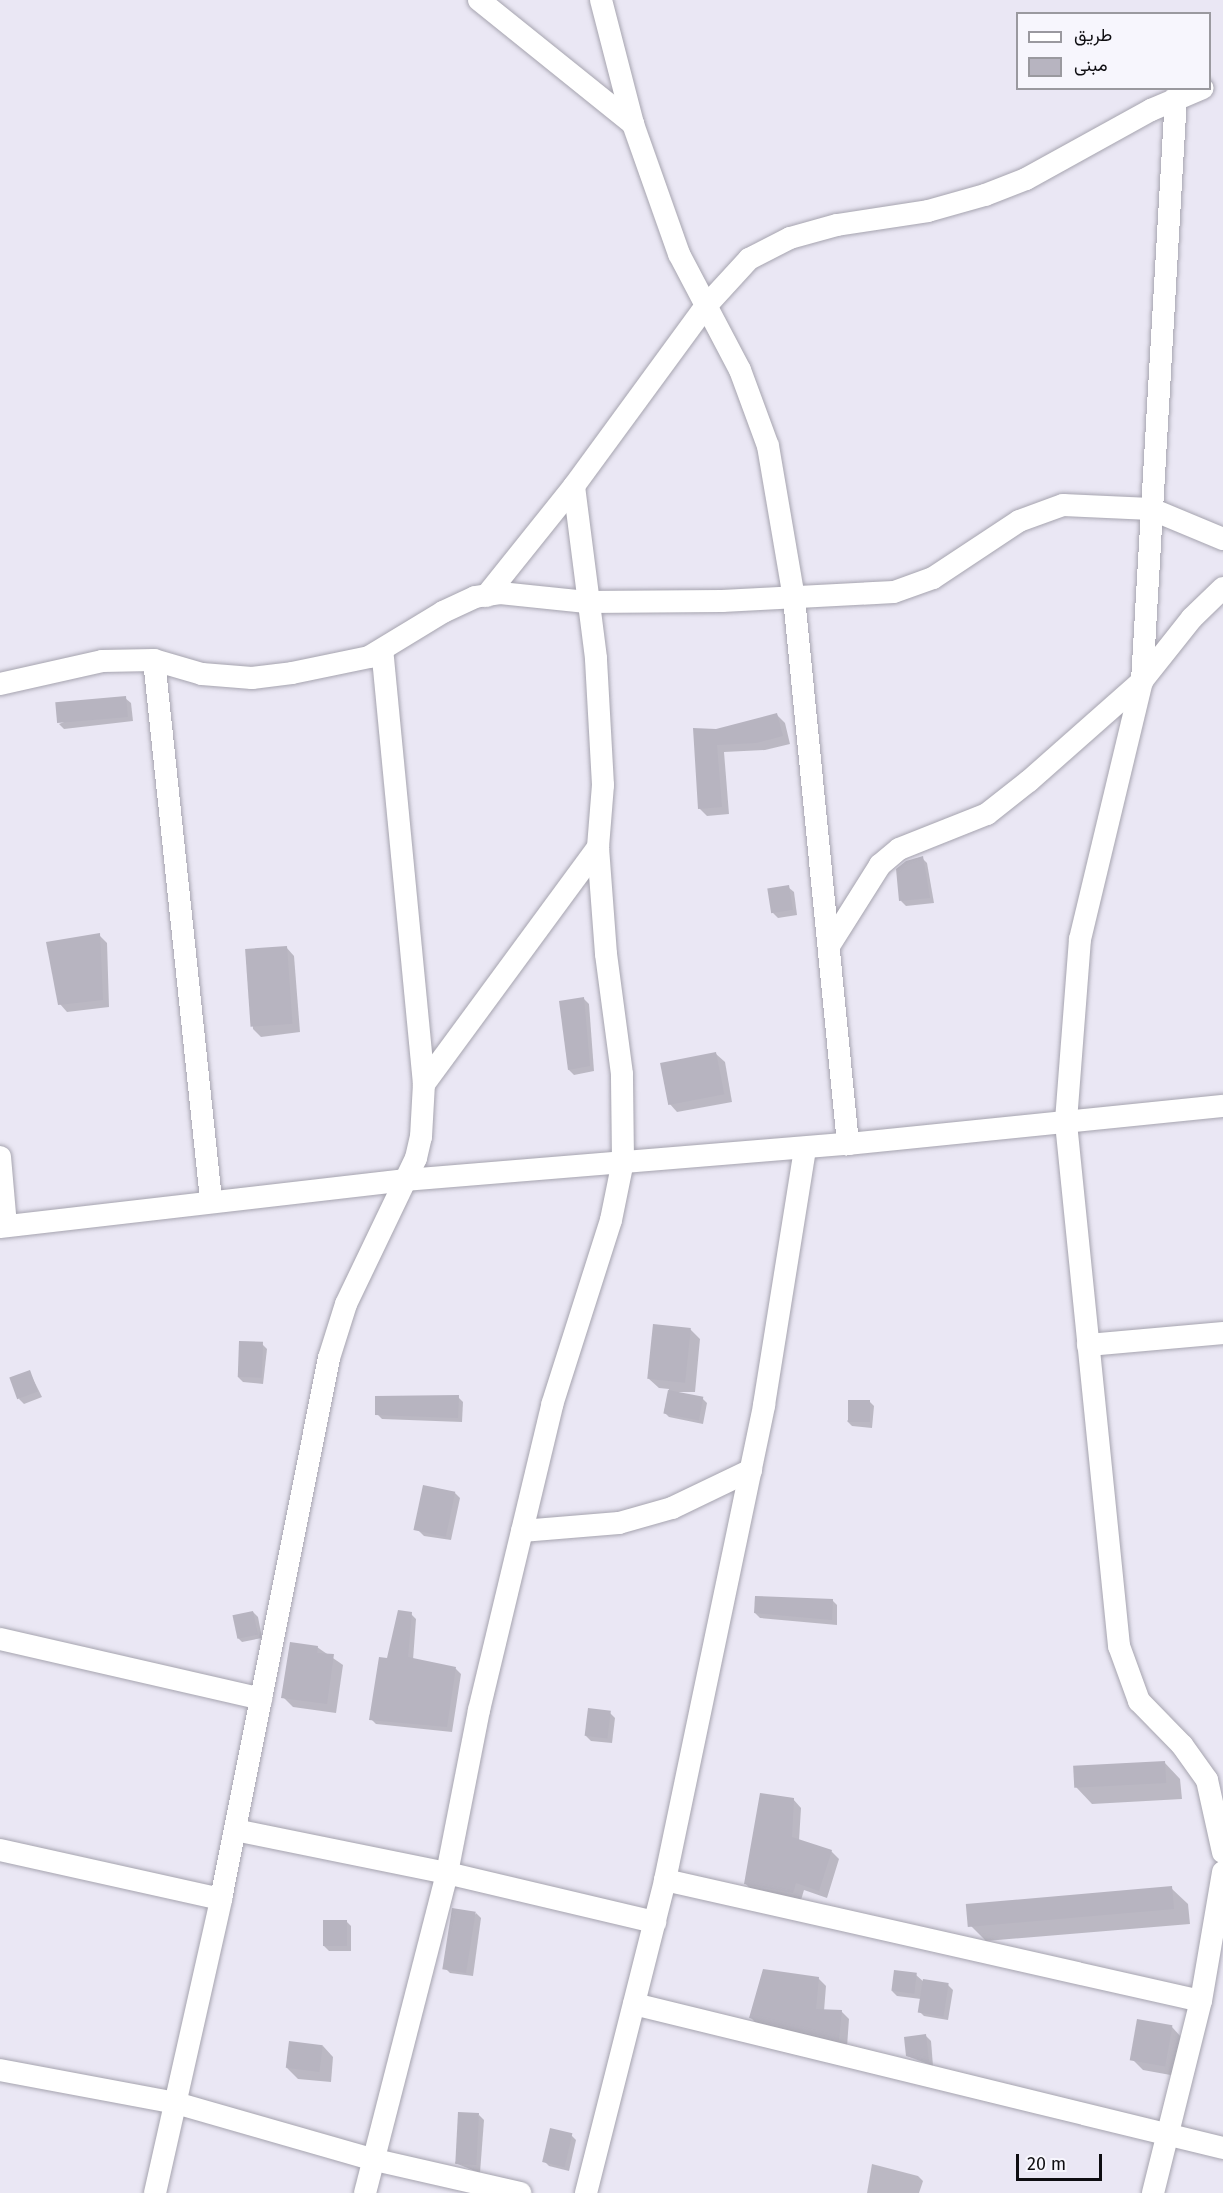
<!DOCTYPE html>
<meta charset="utf-8">
<style>
body{margin:0}
#map{position:relative;width:1223px;height:2193px;overflow:hidden;background:#eae7f4;font-family:"Fira Sans",Vazirmatn,sans-serif}
div>[style]{position:absolute}
[style*='--x']{left:calc(var(--x)*1px);top:calc(var(--y)*1px);width:calc(var(--w)*1px);rotate:calc(var(--a)*1deg)}
.shadow>*{inset:0;background:#0003}
.building>*{inset:0;background:#b7b4c0;transform-origin:0 0}
.roads{filter:drop-shadow(0 0 2px #a6a4af) drop-shadow(0 0 2px #a6a4af)}
.street>*{height:22px;margin:-11px;padding:0 11px;transform-origin:11px;border-radius:11px;background:#fff}
span{translate:-50% -50%;white-space:nowrap;text-align:center;line-height:1.15;-webkit-text-stroke:5px #f7f6fd;paint-order:stroke}
.legend{position:absolute;left:1016px;top:12px;width:195px;height:78px;box-sizing:border-box;background:#f7f6fd;border:2px solid #9a999f;margin:0;padding:8px 10px;list-style:none;font-size:18px;color:#0e0d11}
.legend li{display:flex;align-items:center;gap:12px;height:30px}
.legend b{width:30px;border:2px solid #9a999f}
.scale{position:absolute;left:1016px;top:2154px;width:86px;height:27px;box-sizing:border-box;border:3px solid #0e0d11;border-top:0;padding-left:8px;font-size:18px;line-height:21px;white-space:nowrap;color:#0e0d11;-webkit-text-stroke:4px #f7f6fd;paint-order:stroke}
</style>
<div id="map">
<div class="shadow">
<div style="clip-path:polygon(125px 698px,131px 703px,133px 721px,64px 729px,59px 724px)"></div>
<div style="clip-path:polygon(777px 715px,785px 723px,790px 744px,765px 750px,724px 752px,729px 814px,707px 816px,699px 808px,716px 731px)"></div>
<div style="clip-path:polygon(922px 858px,927px 863px,934px 903px,906px 906px,901px 901px)"></div>
<div style="clip-path:polygon(788px 887px,794px 892px,797px 915px,778px 918px,773px 913px)"></div>
<div style="clip-path:polygon(99px 935px,107px 943px,109px 1007px,67px 1012px,60px 1004px)"></div>
<div style="clip-path:polygon(286px 947px,294px 956px,300px 1032px,261px 1037px,253px 1029px,247px 950px)"></div>
<div style="clip-path:polygon(584px 999px,589px 1004px,594px 1071px,574px 1075px,569px 1070px)"></div>
<div style="clip-path:polygon(716px 1054px,725px 1062px,732px 1102px,677px 1112px,669px 1103px)"></div>
<div style="clip-path:polygon(690px 1329px,700px 1339px,695px 1392px,670px 1392px,702px 1398px,707px 1403px,703px 1424px,669px 1417px,664px 1412px,669px 1389px,659px 1388px,649px 1379px)"></div>
<div style="clip-path:polygon(262px 1344px,267px 1349px,263px 1384px,243px 1382px,238px 1377px)"></div>
<div style="clip-path:polygon(29px 1371px,42px 1397px,24px 1404px,19px 1399px)"></div>
<div style="clip-path:polygon(458px 1397px,463px 1402px,462px 1422px,382px 1419px,377px 1414px)"></div>
<div style="clip-path:polygon(869px 1401px,874px 1406px,872px 1428px,852px 1426px,847px 1421px)"></div>
<div style="clip-path:polygon(455px 1493px,460px 1498px,451px 1540px,424px 1536px,419px 1531px)"></div>
<div style="clip-path:polygon(832px 1600px,837px 1605px,837px 1625px,760px 1618px,755px 1613px)"></div>
<div style="clip-path:polygon(253px 1612px,258px 1617px,262px 1638px,242px 1642px,237px 1637px)"></div>
<div style="clip-path:polygon(411px 1614px,416px 1619px,413px 1660px,456px 1669px,461px 1674px,452px 1732px,376px 1724px,371px 1719px,388px 1659px)"></div>
<div style="clip-path:polygon(317px 1647px,343px 1665px,336px 1713px,293px 1707px,283px 1697px)"></div>
<div style="clip-path:polygon(610px 1713px,615px 1718px,612px 1743px,591px 1741px,586px 1736px)"></div>
<div style="clip-path:polygon(1164px 1762px,1180px 1779px,1182px 1799px,1092px 1804px,1076px 1787px)"></div>
<div style="clip-path:polygon(793px 1799px,801px 1808px,799px 1841px,831px 1851px,839px 1859px,827px 1898px,804px 1890px,801px 1900px,753px 1892px,745px 1883px)"></div>
<div style="clip-path:polygon(1171px 1888px,1188px 1904px,1190px 1924px,986px 1941px,970px 1925px)"></div>
<div style="clip-path:polygon(476px 1913px,481px 1918px,473px 1976px,450px 1973px,445px 1968px)"></div>
<div style="clip-path:polygon(346px 1921px,351px 1926px,351px 1951px,329px 1951px,324px 1946px)"></div>
<div style="clip-path:polygon(916px 1975px,924px 1982px,948px 1985px,953px 1990px,948px 2020px,924px 2016px,919px 2011px,921px 1999px,897px 1996px,892px 1991px)"></div>
<div style="clip-path:polygon(818px 1978px,826px 1986px,824px 2011px,841px 2011px,849px 2019px,847px 2047px,759px 2026px,751px 2018px)"></div>
<div style="clip-path:polygon(1172px 2027px,1182px 2038px,1176px 2076px,1143px 2070px,1132px 2059px)"></div>
<div style="clip-path:polygon(926px 2036px,931px 2041px,933px 2066px,907px 2056px)"></div>
<div style="clip-path:polygon(323px 2046px,333px 2057px,331px 2082px,298px 2079px,287px 2068px)"></div>
<div style="clip-path:polygon(479px 2115px,484px 2120px,480px 2173px,455px 2163px)"></div>
<div style="clip-path:polygon(571px 2135px,576px 2140px,569px 2171px,549px 2166px,544px 2161px)"></div>
<div style="clip-path:polygon(872px 2164px,918px 2176px,923px 2181px,919px 2193px,867px 2193px)"></div>
</div>
<div class="building">
<div style="left:126px;top:696px;width:21px;height:71px;rotate:85deg"></div>
<div style="clip-path:polygon(777px 713px,783px 736px,756px 743px,717px 745px,722px 807px,698px 809px,693px 728px,716px 729px)"></div>
<div style="clip-path:polygon(923px 856px,930px 898px,899px 901px,896px 869px,906px 861px)"></div>
<div style="left:789px;top:885px;width:25px;height:22px;rotate:81deg"></div>
<div style="clip-path:polygon(100px 933px,103px 1000px,58px 1005px,46px 942px)"></div>
<div style="left:287px;top:946px;width:78px;height:42px;rotate:86deg"></div>
<div style="clip-path:polygon(584px 997px,590px 1066px,568px 1070px,559px 1001px)"></div>
<div style="left:716px;top:1052px;width:43px;height:57px;rotate:79deg"></div>
<div style="left:653px;top:1324px;width:38px;height:55px;rotate:6deg"></div>
<div style="left:239px;top:1341px;width:24px;height:36px;rotate:2deg"></div>
<div style="left:30px;top:1370px;width:23px;height:22px;rotate:70deg"></div>
<div style="left:668px;top:1390px;width:36px;height:24px;rotate:11deg"></div>
<div style="clip-path:polygon(459px 1395px,458px 1418px,375px 1415px,375px 1396px)"></div>
<div style="left:848px;top:1400px;width:22px;height:22px"></div>
<div style="left:423px;top:1485px;width:33px;height:46px;rotate:12deg"></div>
<div style="clip-path:polygon(755px 1596px,833px 1599px,832px 1620px,754px 1613px)"></div>
<div style="clip-path:polygon(398px 1610px,412px 1612px,408px 1657px,456px 1667px,447px 1727px,369px 1720px,379px 1657px,387px 1658px)"></div>
<div style="left:253px;top:1611px;width:24px;height:21px;rotate:78deg"></div>
<div style="clip-path:polygon(290px 1642px,318px 1646px,317px 1653px,334px 1654px,327px 1704px,281px 1698px)"></div>
<div style="left:588px;top:1708px;width:23px;height:28px;rotate:7deg"></div>
<div style="left:1165px;top:1761px;width:22px;height:92px;rotate:87deg"></div>
<div style="clip-path:polygon(760px 1793px,794px 1798px,792px 1837px,832px 1850px,819px 1891px,796px 1883px,793px 1893px,744px 1884px)"></div>
<div style="left:1172px;top:1886px;width:23px;height:207px;rotate:85deg"></div>
<div style="left:452px;top:1908px;width:24px;height:62px;rotate:9deg"></div>
<div style="left:323px;top:1920px;width:24px;height:26px"></div>
<div style="clip-path:polygon(763px 1969px,819px 1977px,816px 2009px,842px 2010px,839px 2040px,749px 2018px)"></div>
<div style="left:894px;top:1970px;width:23px;height:21px;rotate:7deg"></div>
<div style="left:923px;top:1979px;width:26px;height:34px;rotate:9deg"></div>
<div style="left:1137px;top:2019px;width:36px;height:42px;rotate:10deg"></div>
<div style="clip-path:polygon(926px 2034px,929px 2062px,906px 2056px,904px 2037px)"></div>
<div style="left:289px;top:2041px;width:34px;height:27px;rotate:7deg"></div>
<div style="left:458px;top:2112px;width:21px;height:52px;rotate:3deg"></div>
<div style="left:550px;top:2128px;width:23px;height:35px;rotate:13deg"></div>
</div>
<div class="roads">
<div class="street">
<div style="--x:479;--y:0;--w:198;--a:38.8"></div>
<div style="--x:601;--y:0;--w:128;--a:75.5"></div>
<div style="--x:633;--y:124;--w:138;--a:70.5"></div>
<div style="--x:679;--y:254;--w:131;--a:62.3"></div>
<div style="--x:740;--y:370;--w:81;--a:69.8"></div>
<div style="--x:768;--y:446;--w:154;--a:80.3"></div>
<div style="--x:794;--y:598;--w:549;--a:84.35"></div>
<div style="--x:1176;--y:97;--w:585;--a:93.33"></div>
<div style="--x:1142;--y:681;--w:265;--a:103.5"></div>
<div style="--x:1080;--y:939;--w:185;--a:94.4"></div>
<div style="--x:1066;--y:1123;--w:526;--a:84.21"></div>
<div style="--x:1119;--y:1646;--w:59;--a:70"></div>
<div style="--x:1139;--y:1701;--w:62;--a:45.7"></div>
<div style="--x:1182;--y:1745;--w:43;--a:54.5"></div>
<div style="--x:1207;--y:1780;--w:74;--a:77.5"></div>
<div style="--x:486;--y:596;--w:141;--a:-51.3"></div>
<div style="--x:574;--y:486;--w:222;--a:-53.8"></div>
<div style="--x:705;--y:307;--w:65;--a:-47.5"></div>
<div style="--x:749;--y:259;--w:46;--a:-27.1"></div>
<div style="--x:790;--y:238;--w:49;--a:-15.5"></div>
<div style="--x:837;--y:225;--w:92;--a:-8.7"></div>
<div style="--x:928;--y:211;--w:59;--a:-15.7"></div>
<div style="--x:985;--y:195;--w:44;--a:-21.3"></div>
<div style="--x:1026;--y:179;--w:143;--a:-28.9"></div>
<div style="--x:1151;--y:110;--w:56;--a:-22.9"></div>
<div style="--x:154;--y:660;--w:543;--a:83.97"></div>
<div style="--x:0;--y:684;--w:105;--a:-12.7"></div>
<div style="--x:102;--y:661;--w:52;--a:-1.1"></div>
<div style="--x:154;--y:660;--w:50;--a:16.3"></div>
<div style="--x:202;--y:674;--w:50;--a:4.6"></div>
<div style="--x:252;--y:678;--w:40;--a:-7.1"></div>
<div style="--x:292;--y:673;--w:79;--a:-11.7"></div>
<div style="--x:369;--y:657;--w:87;--a:-31.3"></div>
<div style="--x:443;--y:612;--w:35;--a:-25"></div>
<div style="--x:475;--y:597;--w:25;--a:-9"></div>
<div style="--x:500;--y:593;--w:87;--a:5.9"></div>
<div style="--x:587;--y:602;--w:135;--a:-0.4"></div>
<div style="--x:722;--y:601;--w:172;--a:-3"></div>
<div style="--x:894;--y:592;--w:41;--a:-19.7"></div>
<div style="--x:933;--y:578;--w:103;--a:-33.5"></div>
<div style="--x:1019;--y:521;--w:47;--a:-20"></div>
<div style="--x:1063;--y:505;--w:88;--a:2.6"></div>
<div style="--x:1151;--y:509;--w:78;--a:22.6"></div>
<div style="--x:829;--y:946;--w:96;--a:-57.8"></div>
<div style="--x:880;--y:865;--w:25;--a:-40"></div>
<div style="--x:899;--y:849;--w:95;--a:-21.7"></div>
<div style="--x:987;--y:814;--w:53;--a:-38.2"></div>
<div style="--x:1029;--y:781;--w:151;--a:-41.5"></div>
<div style="--x:1142;--y:681;--w:80;--a:-51.6"></div>
<div style="--x:1192;--y:618;--w:43;--a:-44.1"></div>
<div style="--x:424;--y:1084;--w:294;--a:-53.7"></div>
<div style="--x:0;--y:1157;--w:68;--a:85"></div>
<div style="--x:0;--y:1227;--w:409;--a:-6.6"></div>
<div style="--x:406;--y:1180;--w:443;--a:-4.7"></div>
<div style="--x:848;--y:1144;--w:377;--a:-5.8"></div>
<div style="--x:1088;--y:1345;--w:136;--a:-5.1"></div>
<div style="--x:522;--y:1531;--w:97;--a:-4.7"></div>
<div style="--x:619;--y:1523;--w:55;--a:-15.8"></div>
<div style="--x:672;--y:1508;--w:88;--a:-25.7"></div>
<div style="--x:0;--y:1639;--w:268;--a:12.9"></div>
<div style="--x:235;--y:1830;--w:216;--a:11.5"></div>
<div style="--x:447;--y:1873;--w:214;--a:13.3"></div>
<div style="--x:0;--y:1850;--w:226;--a:12.5"></div>
<div style="--x:665;--y:1880;--w:549;--a:12.72"></div>
<div style="--x:634;--y:2004;--w:606;--a:13.74"></div>
<div style="--x:0;--y:2070;--w:179;--a:10.6"></div>
<div style="--x:176;--y:2103;--w:207;--a:16"></div>
<div style="--x:375;--y:2160;--w:149;--a:12.8"></div>
<div style="--x:155;--y:2193;--w:301;--a:-77.3"></div>
<div style="--x:221;--y:1899;--w:552;--a:-78.71"></div>
<div style="--x:329;--y:1358;--w:57;--a:-72.5"></div>
<div style="--x:346;--y:1304;--w:162;--a:-64.4"></div>
<div style="--x:416;--y:1158;--w:22;--a:-77"></div>
<div style="--x:421;--y:1137;--w:53;--a:-86.8"></div>
<div style="--x:424;--y:1084;--w:435;--a:-95.5"></div>
<div style="--x:365;--y:2193;--w:330;--a:-75.6"></div>
<div style="--x:447;--y:1873;--w:166;--a:-78.9"></div>
<div style="--x:479;--y:1710;--w:314;--a:-76.5"></div>
<div style="--x:552;--y:1405;--w:194;--a:-72.3"></div>
<div style="--x:611;--y:1220;--w:60;--a:-78.5"></div>
<div style="--x:623;--y:1161;--w:87;--a:-90.7"></div>
<div style="--x:622;--y:1074;--w:121;--a:-97.6"></div>
<div style="--x:606;--y:954;--w:107;--a:-94.3"></div>
<div style="--x:598;--y:847;--w:62;--a:-85.4"></div>
<div style="--x:603;--y:785;--w:127;--a:-93.2"></div>
<div style="--x:596;--y:658;--w:173;--a:-97.3"></div>
<div style="--x:586;--y:2193;--w:323;--a:-75.8"></div>
<div style="--x:665;--y:1880;--w:485;--a:-78.2"></div>
<div style="--x:764;--y:1405;--w:260;--a:-80.9"></div>
<div style="--x:1153;--y:2193;--w:198;--a:-76"></div>
<div style="--x:1201;--y:2001;--w:131;--a:-80.3"></div>
</div>
</div>
<ul class="legend">
<li><b style="height:8px;background:#fff"></b>طريق</li>
<li><b style="height:16px;background:#b7b4c0"></b>مبنى</li>
</ul>
<div class="scale">20 m</div>
</div>
